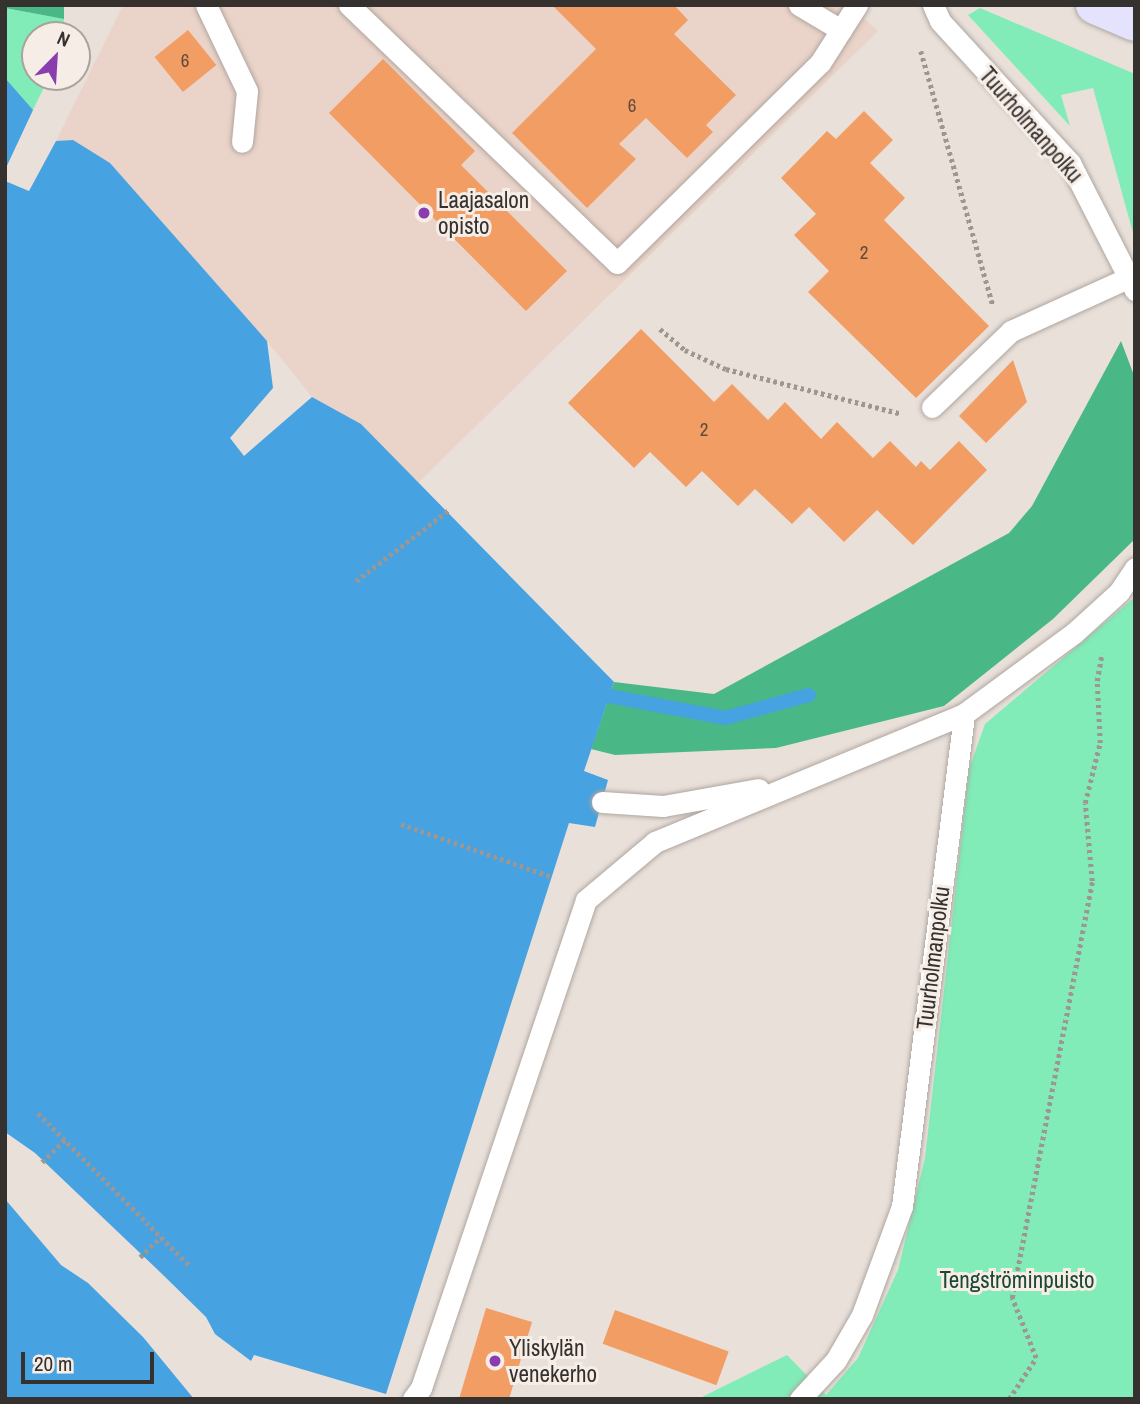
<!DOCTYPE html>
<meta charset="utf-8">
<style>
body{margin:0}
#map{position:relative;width:1140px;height:1404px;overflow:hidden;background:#e9e0da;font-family:"Archivo Narrow",sans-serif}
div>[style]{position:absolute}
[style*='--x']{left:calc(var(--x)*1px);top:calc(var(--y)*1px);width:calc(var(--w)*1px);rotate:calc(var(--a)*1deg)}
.education>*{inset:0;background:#ead3c8}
.green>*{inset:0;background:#81ecb8}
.forest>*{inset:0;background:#4ab886}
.water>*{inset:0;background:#46a2e0}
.stream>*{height:14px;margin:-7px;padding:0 7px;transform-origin:7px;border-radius:7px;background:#46a2e0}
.building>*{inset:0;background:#f29d63;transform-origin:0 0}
.path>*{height:4.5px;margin-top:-2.25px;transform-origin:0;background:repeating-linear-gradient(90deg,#9d9691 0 3.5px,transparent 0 7px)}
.roads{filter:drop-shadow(0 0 2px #afa6a0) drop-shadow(0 0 2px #afa6a0)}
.lane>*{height:21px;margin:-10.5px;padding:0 10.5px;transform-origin:10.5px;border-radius:10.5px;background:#fff}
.secondary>*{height:38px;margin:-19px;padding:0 19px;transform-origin:19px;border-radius:19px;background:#e5e2fe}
.dots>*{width:19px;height:19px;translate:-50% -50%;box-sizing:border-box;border:4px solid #f7ede7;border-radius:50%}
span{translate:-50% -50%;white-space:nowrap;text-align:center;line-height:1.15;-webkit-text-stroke:6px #f7ede7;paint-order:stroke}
.number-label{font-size:19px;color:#644c3c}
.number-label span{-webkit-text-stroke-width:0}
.street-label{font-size:23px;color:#35312f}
.poi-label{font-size:23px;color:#35312f}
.left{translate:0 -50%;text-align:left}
.park-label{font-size:23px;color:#1c4934}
.frame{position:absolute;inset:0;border:7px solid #35312f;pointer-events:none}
.north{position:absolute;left:21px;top:21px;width:70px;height:70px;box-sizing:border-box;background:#f7ede7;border:2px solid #a9a29d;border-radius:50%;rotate:24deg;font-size:19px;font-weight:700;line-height:28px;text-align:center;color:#35312f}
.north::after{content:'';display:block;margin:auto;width:24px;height:32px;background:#8a3dae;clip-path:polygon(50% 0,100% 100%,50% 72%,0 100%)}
.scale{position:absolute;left:21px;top:1352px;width:133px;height:32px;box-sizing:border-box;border:4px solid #35312f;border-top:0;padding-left:9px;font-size:21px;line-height:24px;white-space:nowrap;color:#35312f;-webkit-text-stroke:5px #f7ede7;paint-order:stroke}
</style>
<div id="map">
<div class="education">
<div style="clip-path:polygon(123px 5px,849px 5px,878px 31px,418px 483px,361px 424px,312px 397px,267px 341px,73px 140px,56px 141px)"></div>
</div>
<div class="green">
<div style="clip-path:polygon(5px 8px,64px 19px,63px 35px,35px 35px,35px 77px,49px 77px,33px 110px,5px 101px)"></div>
<div style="clip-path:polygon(980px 8px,1135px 74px,1135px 240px,1093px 88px,1061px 95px,1070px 126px,968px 15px)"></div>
<div style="clip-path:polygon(1135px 597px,1135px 1399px,698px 1399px,787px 1355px,826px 1395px,858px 1358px,898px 1270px,925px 1158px,969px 769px,985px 724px)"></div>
</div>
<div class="forest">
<div style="clip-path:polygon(5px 5px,64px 5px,64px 19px,5px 8px)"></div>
<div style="clip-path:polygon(1121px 341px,1135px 378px,1135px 539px,1053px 619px,944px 706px,776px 748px,615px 755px,591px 749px,614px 682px,714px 694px,1009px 533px,1032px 506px)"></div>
</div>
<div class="water">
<div style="clip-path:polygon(5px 78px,33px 110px,5px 170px)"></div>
<div style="clip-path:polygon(73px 140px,110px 163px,267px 341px,273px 388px,230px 438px,244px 456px,312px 397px,361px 424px,614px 682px,584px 771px,608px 780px,595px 827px,569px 823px,386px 1394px,254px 1355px,251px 1361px,215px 1334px,206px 1317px,160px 1272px,35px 1153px,5px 1132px,5px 181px,29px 191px,56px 141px)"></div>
<div style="clip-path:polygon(5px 1199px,61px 1265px,88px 1283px,143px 1337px,194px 1399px,5px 1399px)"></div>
</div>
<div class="stream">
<div style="--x:609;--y:696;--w:118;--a:10.7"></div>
<div style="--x:725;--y:718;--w:87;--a:-15.3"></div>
</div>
<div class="building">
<div style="clip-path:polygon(552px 5px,674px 5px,688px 20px,674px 34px,736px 95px,706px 125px,713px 132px,687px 158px,646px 118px,619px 144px,636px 159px,587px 208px,512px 133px,596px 49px)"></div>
<div style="left:188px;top:30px;width:45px;height:43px;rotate:51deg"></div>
<div style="clip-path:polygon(383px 59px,475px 151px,461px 165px,567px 271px,526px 311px,329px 113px)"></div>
<div style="clip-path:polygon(864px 111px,893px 140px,870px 163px,905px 198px,884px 220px,989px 326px,916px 398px,808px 292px,829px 271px,794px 235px,816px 214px,781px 178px,827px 131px,836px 139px)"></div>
<div style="clip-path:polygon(641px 329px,714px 402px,732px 384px,768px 420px,785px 402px,821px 439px,837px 422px,873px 458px,890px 441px,916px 467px,921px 461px,930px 470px,959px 441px,987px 470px,913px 545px,877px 510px,844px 542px,809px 507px,792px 524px,755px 489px,738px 506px,702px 471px,686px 487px,650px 452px,634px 468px,568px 403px)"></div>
<div style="clip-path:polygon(1013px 360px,1027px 402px,986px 443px,959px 416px)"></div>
<div style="clip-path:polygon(486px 1308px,532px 1322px,509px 1399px,459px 1399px)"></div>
<div style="left:615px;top:1310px;width:121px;height:36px;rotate:20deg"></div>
</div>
<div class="path">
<div style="--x:921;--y:51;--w:264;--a:74.2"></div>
<div style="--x:660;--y:329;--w:33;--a:40"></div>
<div style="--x:685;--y:350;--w:45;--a:24.9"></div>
<div style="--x:726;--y:369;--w:179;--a:14.3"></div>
<div style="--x:356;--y:581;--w:117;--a:-37.4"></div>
<div style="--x:401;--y:824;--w:160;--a:19.3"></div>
<div style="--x:38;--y:1113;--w:217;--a:45.2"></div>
<div style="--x:42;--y:1162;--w:32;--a:-44"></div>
<div style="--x:140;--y:1257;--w:29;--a:-44"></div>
<div style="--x:1009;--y:1399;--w:49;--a:-56.6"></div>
<div style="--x:1036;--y:1358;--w:65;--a:-111.8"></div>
<div style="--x:1012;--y:1298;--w:425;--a:-79.1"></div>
<div style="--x:1092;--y:881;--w:78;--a:-95.1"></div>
<div style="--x:1085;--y:803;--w:62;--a:-76"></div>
<div style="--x:1100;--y:743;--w:62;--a:-92.8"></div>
<div style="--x:1097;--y:681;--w:28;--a:-80"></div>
</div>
<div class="roads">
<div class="lane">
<div style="--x:206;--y:5;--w:95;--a:64.5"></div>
<div style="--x:247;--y:91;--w:51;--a:95.6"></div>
<div style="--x:349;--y:5;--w:372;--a:43.9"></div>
<div style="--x:617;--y:263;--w:285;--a:-44.6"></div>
<div style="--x:820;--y:63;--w:69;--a:-57.5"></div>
<div style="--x:799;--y:5;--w:49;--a:30.8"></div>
<div style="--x:933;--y:5;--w:17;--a:66"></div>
<div style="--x:940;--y:21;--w:193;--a:47.5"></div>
<div style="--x:1070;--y:163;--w:143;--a:62.9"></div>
<div style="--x:932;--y:407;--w:110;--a:-43.9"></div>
<div style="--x:1011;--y:331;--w:131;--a:-24.4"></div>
<div style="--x:602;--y:802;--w:61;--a:3.8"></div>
<div style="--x:663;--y:806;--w:97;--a:-10"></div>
<div style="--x:413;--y:1399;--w:14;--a:-54"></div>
<div style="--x:421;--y:1388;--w:515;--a:-71.32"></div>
<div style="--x:586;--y:900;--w:90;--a:-40"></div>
<div style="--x:655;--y:842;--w:334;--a:-22.5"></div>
<div style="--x:964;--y:714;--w:137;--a:-36.4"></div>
<div style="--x:1074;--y:633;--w:61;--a:-42.3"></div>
<div style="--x:1119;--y:592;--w:29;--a:-56"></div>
<div style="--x:800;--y:1399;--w:53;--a:-47.3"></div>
<div style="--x:836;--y:1360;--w:52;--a:-60"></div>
<div style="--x:862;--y:1315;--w:116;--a:-69.8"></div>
<div style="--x:902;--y:1206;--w:496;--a:-82.8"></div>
</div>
<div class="secondary">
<div style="--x:1095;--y:5;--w:43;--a:23"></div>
</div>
</div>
<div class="dots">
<div style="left:424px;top:213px;background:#8a3dae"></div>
<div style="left:495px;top:1361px;background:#8a3dae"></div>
</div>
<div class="number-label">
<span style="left:185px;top:61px">6</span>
<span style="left:632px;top:106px">6</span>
<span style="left:864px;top:253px">2</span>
<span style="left:704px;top:430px">2</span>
</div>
<div class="street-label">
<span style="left:1031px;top:125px;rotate:49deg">Tuurholmanpolku</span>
<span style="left:933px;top:958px;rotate:-83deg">Tuurholmanpolku</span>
</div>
<div class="poi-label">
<span class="left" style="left:438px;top:213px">Laajasalon<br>opisto</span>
<span class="left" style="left:509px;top:1361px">Yliskylän<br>venekerho</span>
</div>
<div class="park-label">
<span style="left:1017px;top:1280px">Tengströminpuisto</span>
</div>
<div class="frame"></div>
<div class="north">N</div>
<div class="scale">20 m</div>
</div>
